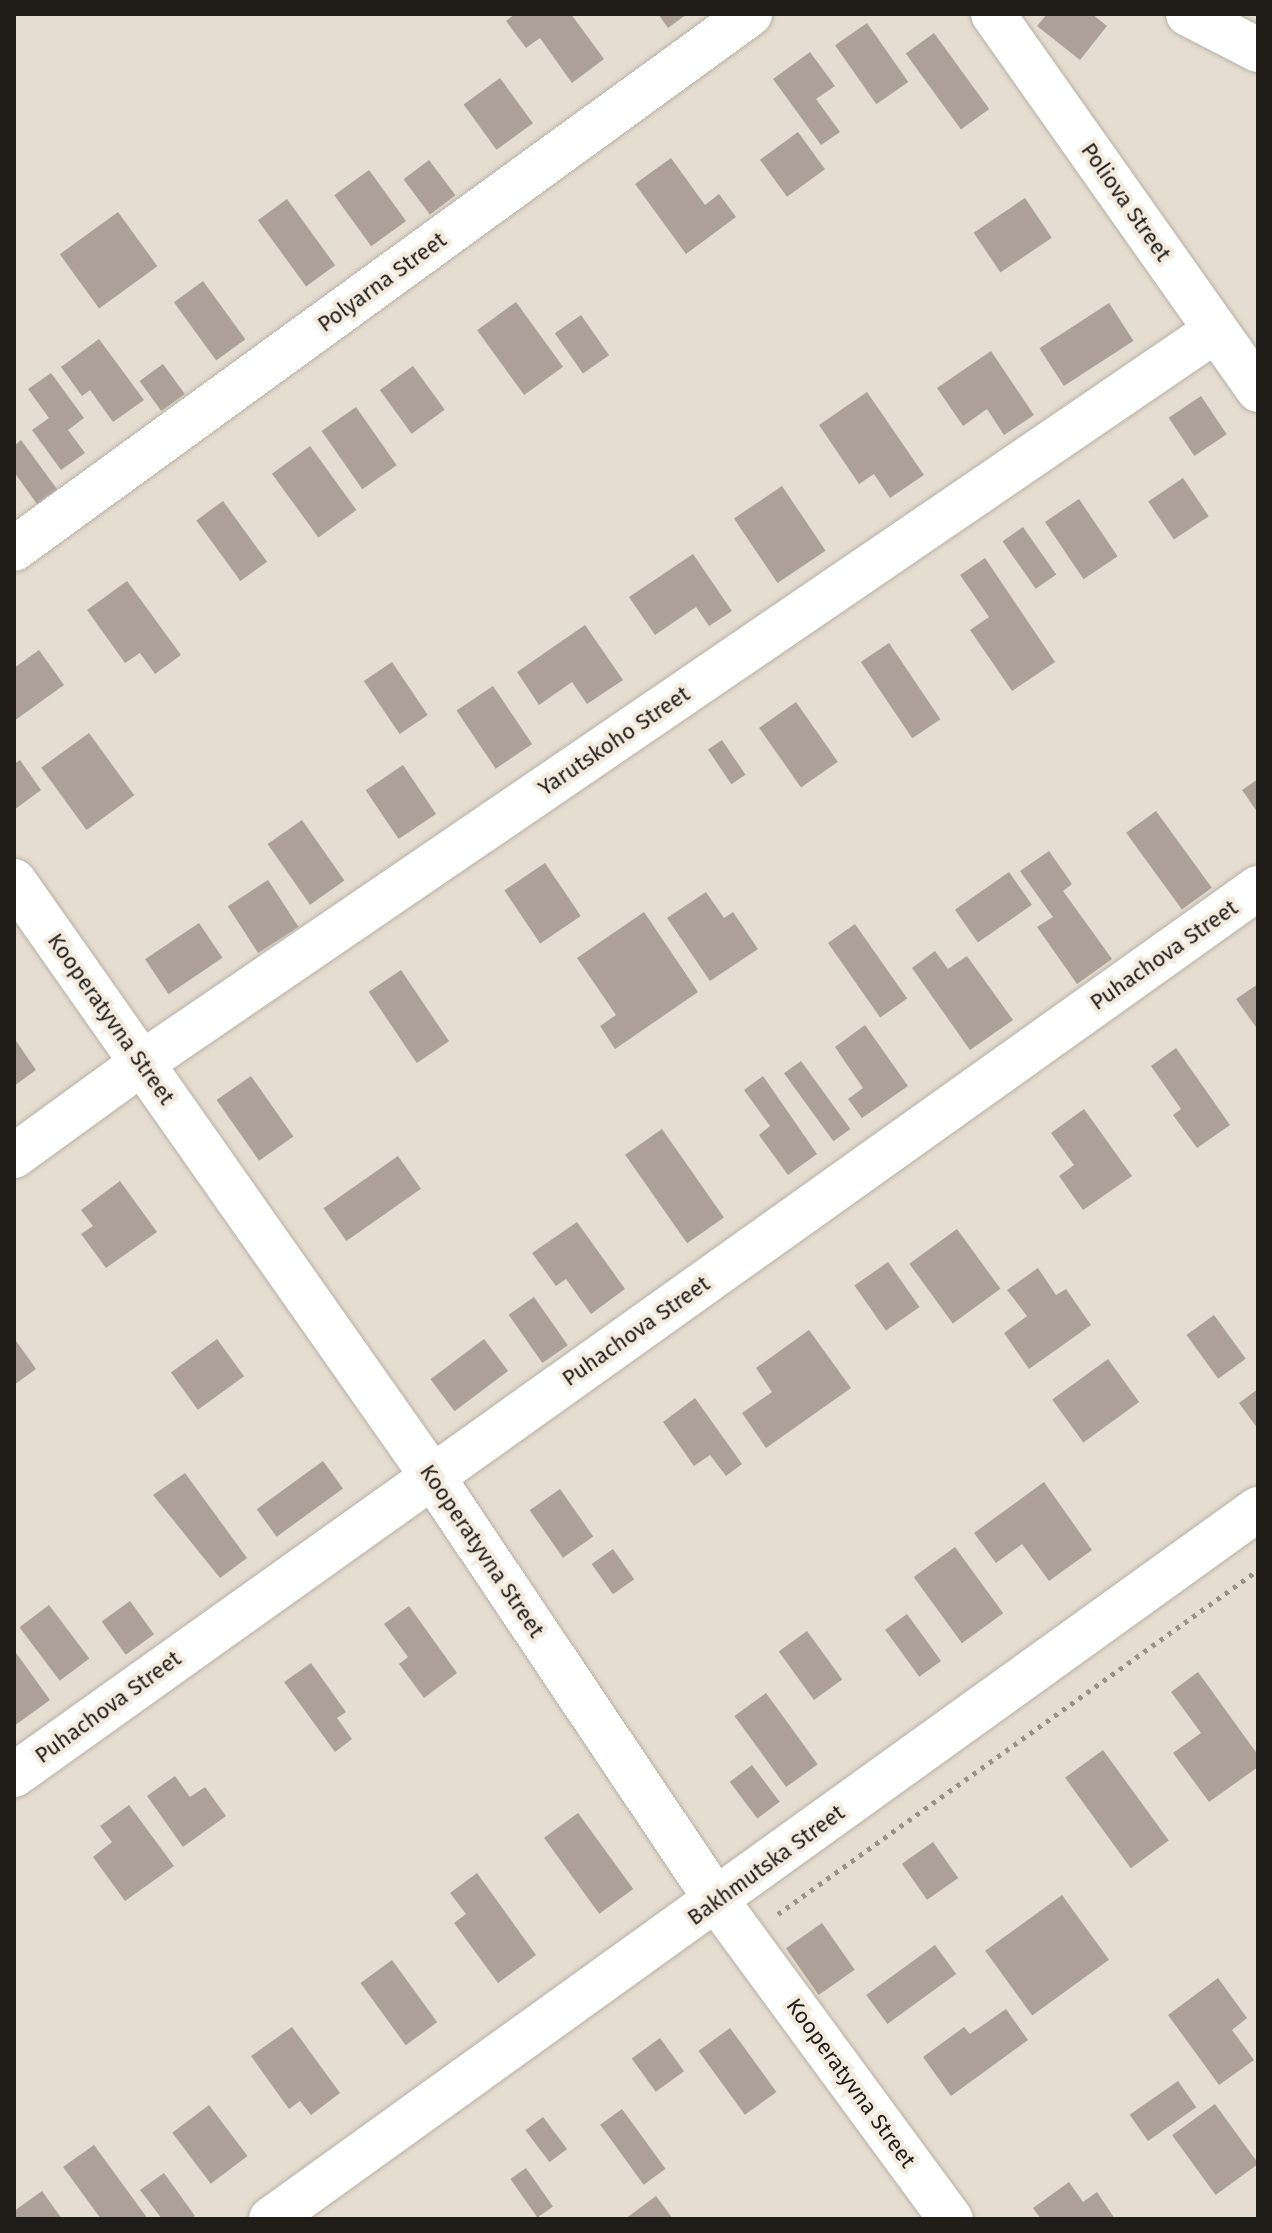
<!DOCTYPE html>
<style>
body{margin:0}
#map{position:relative;width:1272px;height:2233px;overflow:hidden;background:#e6ddd2;font-family:"Fira Sans",sans-serif}
div>[style]{position:absolute}
[style*='--x']{left:calc(var(--x)*1px);top:calc(var(--y)*1px);width:calc(var(--w)*1px);rotate:calc(var(--a)*1deg)}
.building>*{inset:0;background:#aca098;transform-origin:0 0}
.path>*{height:5px;margin-top:-2.5px;transform-origin:0;background:repeating-linear-gradient(90deg,#989289 0 4px,transparent 0 10px)}
.roads{filter:drop-shadow(0 0 2px #b8b0a5) drop-shadow(0 0 2px #b8b0a5)}
.minor>*{height:44px;margin:-22px;padding:0 22px;transform-origin:22px;border-radius:22px;background:#fff}
span{translate:-50% -50%;white-space:nowrap;text-align:center;line-height:1.15;-webkit-text-stroke:8px #f3ebdf;paint-order:stroke}
.street-label{font-size:22px;color:#201d18}
.frame{position:absolute;inset:0;border:16px solid #201d18;pointer-events:none}
</style>
<div id="map">
<div class="building">
<div style="clip-path:polygon(515px 14px,571px 14px,604px 59px,572px 83px,540px 38px,526px 48px,506px 21px)"></div>
<div style="clip-path:polygon(658px 14px,687px 14px,668px 28px)"></div>
<div style="clip-path:polygon(1047px 14px,1092px 14px,1107px 26px,1080px 60px,1037px 26px)"></div>
<div style="left:867px;top:23px;width:72px;height:39px;rotate:55deg"></div>
<div style="left:934px;top:33px;width:94px;height:35px;rotate:54deg"></div>
<div style="clip-path:polygon(810px 52px,835px 86px,816px 99px,840px 132px,821px 145px,773px 79px)"></div>
<div style="left:500px;top:78px;width:56px;height:45px;rotate:54deg"></div>
<div style="left:798px;top:132px;width:46px;height:47px;rotate:54deg"></div>
<div style="clip-path:polygon(671px 158px,705px 205px,719px 194px,736px 217px,686px 254px,635px 184px)"></div>
<div style="left:429px;top:160px;width:44px;height:32px;rotate:53deg"></div>
<div style="left:369px;top:170px;width:63px;height:43px;rotate:54deg"></div>
<div style="left:1025px;top:198px;width:48px;height:62px;rotate:56deg"></div>
<div style="left:287px;top:199px;width:82px;height:36px;rotate:54deg"></div>
<div style="left:118px;top:212px;width:67px;height:72px;rotate:54deg"></div>
<div style="left:203px;top:281px;width:72px;height:36px;rotate:54deg"></div>
<div style="left:516px;top:302px;width:80px;height:48px;rotate:54deg"></div>
<div style="left:1109px;top:303px;width:45px;height:83px;rotate:57deg"></div>
<div style="left:581px;top:315px;width:49px;height:32px;rotate:55deg"></div>
<div style="clip-path:polygon(99px 339px,144px 400px,113px 422px,90px 390px,82px 396px,61px 367px)"></div>
<div style="clip-path:polygon(991px 351px,1034px 415px,1004px 435px,987px 409px,963px 426px,937px 388px)"></div>
<div style="left:163px;top:364px;width:37px;height:29px;rotate:54deg"></div>
<div style="left:413px;top:366px;width:54px;height:41px;rotate:54deg"></div>
<div style="clip-path:polygon(51px 373px,84px 418px,68px 430px,85px 453px,61px 470px,32px 430px,49px 418px,28px 389px)"></div>
<div style="clip-path:polygon(867px 392px,924px 475px,890px 498px,874px 474px,859px 484px,819px 425px)"></div>
<div style="left:1201px;top:396px;width:46px;height:39px;rotate:56deg"></div>
<div style="left:356px;top:407px;width:71px;height:42px;rotate:55deg"></div>
<div style="clip-path:polygon(21px 440px,57px 489px,37px 504px,14px 472px,14px 446px)"></div>
<div style="left:310px;top:446px;width:79px;height:47px;rotate:54deg"></div>
<div style="left:1183px;top:478px;width:46px;height:42px;rotate:56deg"></div>
<div style="left:782px;top:486px;width:78px;height:58px;rotate:56deg"></div>
<div style="left:1079px;top:499px;width:69px;height:41px;rotate:56deg"></div>
<div style="left:223px;top:501px;width:75px;height:33px;rotate:54deg"></div>
<div style="left:1023px;top:527px;width:58px;height:25px;rotate:55deg"></div>
<div style="clip-path:polygon(693px 554px,732px 611px,709px 626px,696px 607px,655px 635px,629px 597px)"></div>
<div style="clip-path:polygon(985px 558px,1055px 662px,1012px 691px,970px 630px,989px 617px,960px 575px)"></div>
<div style="clip-path:polygon(127px 581px,181px 655px,155px 674px,140px 653px,125px 663px,87px 610px)"></div>
<div style="clip-path:polygon(585px 625px,623px 680px,587px 704px,572px 682px,539px 705px,517px 672px)"></div>
<div style="left:889px;top:643px;width:92px;height:34px;rotate:56deg"></div>
<div style="clip-path:polygon(39px 650px,64px 685px,14px 721px,14px 668px)"></div>
<div style="left:392px;top:662px;width:64px;height:34px;rotate:56deg"></div>
<div style="left:493px;top:686px;width:70px;height:44px;rotate:56deg"></div>
<div style="left:796px;top:702px;width:73px;height:45px;rotate:55deg"></div>
<div style="left:89px;top:733px;width:77px;height:59px;rotate:54deg"></div>
<div style="left:722px;top:740px;width:42px;height:17px;rotate:56deg"></div>
<div style="clip-path:polygon(20px 760px,41px 790px,14px 810px,14px 764px)"></div>
<div style="left:403px;top:765px;width:59px;height:45px;rotate:56deg"></div>
<div style="clip-path:polygon(1258px 779px,1258px 813px,1242px 790px)"></div>
<div style="left:1156px;top:811px;width:95px;height:37px;rotate:54deg"></div>
<div style="left:302px;top:820px;width:74px;height:42px;rotate:55deg"></div>
<div style="clip-path:polygon(1049px 851px,1072px 884px,1063px 891px,1112px 959px,1077px 984px,1037px 927px,1053px 917px,1020px 871px)"></div>
<div style="left:545px;top:863px;width:64px;height:49px;rotate:56deg"></div>
<div style="left:1009px;top:872px;width:40px;height:66px;rotate:55deg"></div>
<div style="left:268px;top:880px;width:56px;height:48px;rotate:57deg"></div>
<div style="clip-path:polygon(706px 892px,724px 918px,733px 912px,758px 949px,710px 981px,667px 918px)"></div>
<div style="clip-path:polygon(644px 912px,698px 992px,615px 1049px,600px 1026px,616px 1015px,577px 958px)"></div>
<div style="left:199px;top:923px;width:42px;height:65px;rotate:56deg"></div>
<div style="left:855px;top:924px;width:91px;height:33px;rotate:55deg"></div>
<div style="clip-path:polygon(935px 951px,948px 969px,967px 956px,1013px 1020px,970px 1050px,912px 968px)"></div>
<div style="left:401px;top:970px;width:86px;height:39px;rotate:56deg"></div>
<div style="clip-path:polygon(1258px 984px,1258px 1030px,1236px 999px)"></div>
<div style="clip-path:polygon(865px 1025px,908px 1086px,862px 1118px,848px 1099px,863px 1088px,835px 1047px)"></div>
<div style="clip-path:polygon(14px 1038px,36px 1070px,14px 1086px)"></div>
<div style="clip-path:polygon(1176px 1048px,1230px 1125px,1197px 1148px,1173px 1115px,1181px 1109px,1151px 1066px)"></div>
<div style="left:801px;top:1061px;width:84px;height:21px;rotate:54deg"></div>
<div style="left:251px;top:1076px;width:74px;height:42px;rotate:55deg"></div>
<div style="clip-path:polygon(763px 1076px,817px 1154px,788px 1175px,759px 1135px,770px 1126px,744px 1090px)"></div>
<div style="clip-path:polygon(1084px 1109px,1132px 1176px,1083px 1210px,1059px 1176px,1074px 1165px,1051px 1133px)"></div>
<div style="left:662px;top:1129px;width:108px;height:45px;rotate:55deg"></div>
<div style="left:398px;top:1156px;width:40px;height:91px;rotate:55deg"></div>
<div style="clip-path:polygon(120px 1181px,157px 1232px,106px 1268px,81px 1234px,93px 1226px,81px 1210px)"></div>
<div style="clip-path:polygon(577px 1222px,625px 1289px,591px 1314px,566px 1279px,556px 1286px,532px 1253px)"></div>
<div style="left:957px;top:1229px;width:74px;height:59px;rotate:54deg"></div>
<div style="left:888px;top:1262px;width:55px;height:41px;rotate:55deg"></div>
<div style="clip-path:polygon(1038px 1268px,1056px 1295px,1066px 1289px,1091px 1325px,1029px 1369px,1004px 1333px,1027px 1316px,1007px 1290px)"></div>
<div style="left:534px;top:1297px;width:59px;height:31px;rotate:55deg"></div>
<div style="left:1214px;top:1315px;width:54px;height:34px;rotate:54deg"></div>
<div style="clip-path:polygon(809px 1330px,851px 1388px,766px 1448px,742px 1413px,772px 1392px,756px 1368px)"></div>
<div style="clip-path:polygon(14px 1338px,36px 1369px,14px 1385px)"></div>
<div style="left:217px;top:1339px;width:46px;height:57px;rotate:54deg"></div>
<div style="left:484px;top:1339px;width:40px;height:67px;rotate:53deg"></div>
<div style="left:1108px;top:1359px;width:53px;height:69px;rotate:54deg"></div>
<div style="clip-path:polygon(1258px 1389px,1258px 1429px,1239px 1403px)"></div>
<div style="clip-path:polygon(695px 1398px,742px 1464px,726px 1476px,710px 1455px,694px 1466px,663px 1422px)"></div>
<div style="left:323px;top:1461px;width:34px;height:82px;rotate:54deg"></div>
<div style="clip-path:polygon(185px 1473px,247px 1558px,220px 1578px,153px 1495px)"></div>
<div style="clip-path:polygon(1044px 1482px,1092px 1550px,1049px 1581px,1022px 1544px,996px 1563px,974px 1533px)"></div>
<div style="left:560px;top:1489px;width:58px;height:37px;rotate:55deg"></div>
<div style="left:955px;top:1547px;width:82px;height:51px;rotate:54deg"></div>
<div style="left:613px;top:1549px;width:37px;height:26px;rotate:55deg"></div>
<div style="left:130px;top:1601px;width:41px;height:35px;rotate:54deg"></div>
<div style="left:49px;top:1605px;width:67px;height:37px;rotate:53deg"></div>
<div style="clip-path:polygon(409px 1606px,457px 1673px,424px 1698px,399px 1664px,408px 1657px,384px 1624px)"></div>
<div style="left:907px;top:1614px;width:58px;height:27px;rotate:54deg"></div>
<div style="left:807px;top:1631px;width:60px;height:35px;rotate:54deg"></div>
<div style="clip-path:polygon(14px 1650px,50px 1700px,14px 1726px)"></div>
<div style="clip-path:polygon(311px 1663px,346px 1712px,337px 1718px,352px 1739px,335px 1752px,284px 1682px)"></div>
<div style="clip-path:polygon(1198px 1672px,1258px 1755px,1258px 1767px,1209px 1802px,1173px 1753px,1201px 1733px,1171px 1692px)"></div>
<div style="left:766px;top:1693px;width:88px;height:39px;rotate:54deg"></div>
<div style="left:1103px;top:1750px;width:112px;height:47px;rotate:54deg"></div>
<div style="left:752px;top:1765px;width:46px;height:28px;rotate:53deg"></div>
<div style="clip-path:polygon(175px 1776px,190px 1797px,205px 1787px,226px 1816px,183px 1847px,147px 1796px)"></div>
<div style="clip-path:polygon(129px 1805px,174px 1866px,125px 1901px,93px 1857px,112px 1842px,100px 1826px)"></div>
<div style="left:578px;top:1813px;width:94px;height:42px;rotate:54deg"></div>
<div style="left:933px;top:1842px;width:44px;height:38px;rotate:55deg"></div>
<div style="clip-path:polygon(477px 1873px,536px 1955px,498px 1983px,454px 1923px,466px 1914px,450px 1893px)"></div>
<div style="left:1062px;top:1895px;width:80px;height:95px;rotate:54deg"></div>
<div style="left:822px;top:1923px;width:57px;height:44px;rotate:55deg"></div>
<div style="left:935px;top:1945px;width:36px;height:85px;rotate:54deg"></div>
<div style="left:392px;top:1960px;width:77px;height:39px;rotate:54deg"></div>
<div style="clip-path:polygon(1218px 1978px,1247px 2018px,1232px 2030px,1254px 2060px,1219px 2085px,1168px 2015px)"></div>
<div style="clip-path:polygon(1006px 2009px,1028px 2040px,951px 2096px,923px 2057px,964px 2027px,970px 2034px)"></div>
<div style="clip-path:polygon(292px 2027px,340px 2093px,311px 2115px,300px 2101px,289px 2109px,251px 2056px)"></div>
<div style="left:730px;top:2028px;width:79px;height:39px;rotate:54deg"></div>
<div style="left:660px;top:2038px;width:41px;height:35px;rotate:54deg"></div>
<div style="left:1178px;top:2081px;width:32px;height:59px;rotate:55deg"></div>
<div style="left:1215px;top:2104px;width:74px;height:53px;rotate:54deg"></div>
<div style="left:209px;top:2105px;width:64px;height:46px;rotate:53deg"></div>
<div style="left:622px;top:2109px;width:74px;height:27px;rotate:54deg"></div>
<div style="left:543px;top:2117px;width:40px;height:22px;rotate:53deg"></div>
<div style="clip-path:polygon(94px 2145px,148px 2219px,101px 2219px,63px 2167px)"></div>
<div style="left:526px;top:2168px;width:47px;height:19px;rotate:55deg"></div>
<div style="clip-path:polygon(164px 2173px,195px 2216px,191px 2219px,162px 2219px,140px 2190px)"></div>
<div style="clip-path:polygon(1069px 2182px,1083px 2202px,1097px 2192px,1115px 2219px,1041px 2219px,1033px 2208px)"></div>
<div style="clip-path:polygon(42px 2191px,62px 2219px,14px 2219px,14px 2211px)"></div>
<div style="clip-path:polygon(656px 2196px,673px 2219px,625px 2219px)"></div>
</div>
<div class="path">
<div style="--x:778;--y:1914;--w:591;--a:-35.63"></div>
</div>
<div class="roads">
<div class="minor">
<div style="--x:993;--y:14;--w:460;--a:54.8"></div>
<div style="--x:1188;--y:14;--w:79;--a:27.2"></div>
<div style="--x:14;--y:549;--w:910;--a:-36.01"></div>
<div style="--x:14;--y:881;--w:727;--a:54.91"></div>
<div style="--x:432;--y:1476;--w:512;--a:56.15"></div>
<div style="--x:717;--y:1901;--w:395;--a:53.7"></div>
<div style="--x:14;--y:1156;--w:158;--a:-36"></div>
<div style="--x:142;--y:1063;--w:1300;--a:-34.31"></div>
<div style="--x:14;--y:1775;--w:1528;--a:-35.49"></div>
<div style="--x:271;--y:2219;--w:1216;--a:-35.73"></div>
</div>
</div>
<div class="street-label">
<span style="left:1126px;top:202px;rotate:55deg">Poliova Street</span>
<span style="left:382px;top:282px;rotate:-36deg">Polyarna Street</span>
<span style="left:614px;top:741px;rotate:-34deg">Yarutskoho Street</span>
<span style="left:1164px;top:955px;rotate:-35deg">Puhachova Street</span>
<span style="left:111px;top:1019px;rotate:55deg">Kooperatyvna Street</span>
<span style="left:636px;top:1331px;rotate:-35deg">Puhachova Street</span>
<span style="left:482px;top:1551px;rotate:56deg">Kooperatyvna Street</span>
<span style="left:108px;top:1707px;rotate:-36deg">Puhachova Street</span>
<span style="left:766px;top:1865px;rotate:-36deg">Bakhmutska Street</span>
<span style="left:851px;top:2083px;rotate:54deg">Kooperatyvna Street</span>
</div>
<div class="frame"></div>
</div>
